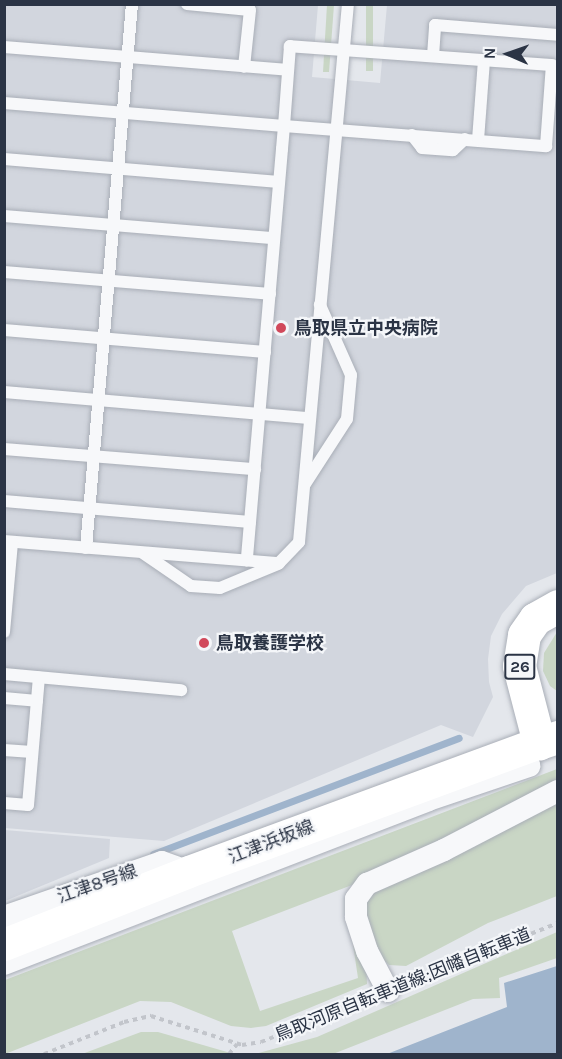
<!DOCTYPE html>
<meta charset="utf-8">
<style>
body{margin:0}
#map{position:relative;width:562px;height:1059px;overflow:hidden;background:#e4e7ec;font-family:Karla,"Noto Sans JP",sans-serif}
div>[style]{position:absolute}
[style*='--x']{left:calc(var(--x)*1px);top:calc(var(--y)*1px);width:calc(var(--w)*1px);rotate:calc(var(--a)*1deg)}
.built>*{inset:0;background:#d2d6de}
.green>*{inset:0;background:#c9d6c5;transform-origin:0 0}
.water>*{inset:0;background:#9fb4cc}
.stream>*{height:7px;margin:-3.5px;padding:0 3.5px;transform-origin:3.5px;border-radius:3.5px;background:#9fb4cc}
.path>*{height:4px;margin-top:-2px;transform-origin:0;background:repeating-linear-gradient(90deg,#c2c5cb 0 4.5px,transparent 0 9px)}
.roads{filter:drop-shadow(0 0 2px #a9aeb7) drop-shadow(0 0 2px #a9aeb7)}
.lane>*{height:12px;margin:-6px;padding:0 6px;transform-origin:6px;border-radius:6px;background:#f7f8fa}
.street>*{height:22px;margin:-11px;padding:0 11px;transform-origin:11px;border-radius:11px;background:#f7f8fa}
.secondary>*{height:32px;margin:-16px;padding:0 16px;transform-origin:16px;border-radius:16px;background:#fff}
.primary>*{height:33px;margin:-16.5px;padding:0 16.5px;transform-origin:16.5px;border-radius:16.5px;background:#fff}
.dots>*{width:16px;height:16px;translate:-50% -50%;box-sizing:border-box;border:3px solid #f4f6f9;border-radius:50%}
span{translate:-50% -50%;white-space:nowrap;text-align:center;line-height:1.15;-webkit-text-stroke:4.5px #f4f6f9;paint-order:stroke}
.shield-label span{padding:2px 4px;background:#f4f6f9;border:2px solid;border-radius:4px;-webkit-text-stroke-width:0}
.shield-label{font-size:16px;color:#2b3445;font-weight:700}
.poi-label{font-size:18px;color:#2b3445;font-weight:700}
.left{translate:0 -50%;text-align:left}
.street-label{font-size:18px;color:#2b3445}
.frame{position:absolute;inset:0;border:6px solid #2b3445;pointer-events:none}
.north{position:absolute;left:478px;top:24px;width:60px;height:60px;-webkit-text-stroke:4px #f4f6f9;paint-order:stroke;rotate:272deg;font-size:16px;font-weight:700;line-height:24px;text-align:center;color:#2b3445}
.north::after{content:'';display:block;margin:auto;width:21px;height:27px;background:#2b3445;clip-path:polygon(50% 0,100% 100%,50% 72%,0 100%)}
</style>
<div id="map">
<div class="built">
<div style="clip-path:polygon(4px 5px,318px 5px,312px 77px,380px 83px,387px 5px,557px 5px,557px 573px,526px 586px,502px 614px,491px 636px,488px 659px,489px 682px,493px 697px,473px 737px,441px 725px,164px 841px,5px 828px)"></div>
<div style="clip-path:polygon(5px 830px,110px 839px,109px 858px,5px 901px)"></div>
</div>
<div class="green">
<div style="clip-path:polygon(327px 5px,334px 5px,329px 72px,323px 72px)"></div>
<div style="left:366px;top:5px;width:7px;height:66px"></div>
<div style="clip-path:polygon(557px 632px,557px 691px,550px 686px,543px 671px,544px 653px)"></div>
<div style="clip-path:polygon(557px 769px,557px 785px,352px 885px,232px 931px,260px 1011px,358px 978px,352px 938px,366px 962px,367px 984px,266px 1026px,251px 1028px,231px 1026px,171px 1002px,140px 1001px,5px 1054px,5px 980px)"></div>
<div style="clip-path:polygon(557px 796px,557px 896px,488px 923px,406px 966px,389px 965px,375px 951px,362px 899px)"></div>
<div style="clip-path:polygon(557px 932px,557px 958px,499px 978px,500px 998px,473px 999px,333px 1054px,255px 1054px,317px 1037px)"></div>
<div style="clip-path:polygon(141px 1032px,158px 1032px,234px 1054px,82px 1054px)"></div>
</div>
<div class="water">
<div style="clip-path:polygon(557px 966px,557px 1054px,387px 1054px,507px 1007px,504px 983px)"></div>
</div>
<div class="stream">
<div style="--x:153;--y:854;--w:327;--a:-20.8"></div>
</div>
<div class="path">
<div style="--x:406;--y:984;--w:164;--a:-21.9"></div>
<div style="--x:44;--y:1054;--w:86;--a:-21.8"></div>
<div style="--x:124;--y:1022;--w:28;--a:-13"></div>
<div style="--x:151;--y:1016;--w:96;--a:17.7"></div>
<div style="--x:242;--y:1045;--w:19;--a:-9"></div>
<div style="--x:261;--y:1042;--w:115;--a:-21.9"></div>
<div style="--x:229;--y:1054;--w:13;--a:-51"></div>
</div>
<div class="roads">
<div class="lane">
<div style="--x:187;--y:4;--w:63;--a:5.4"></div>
<div style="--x:250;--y:10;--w:57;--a:96"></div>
<div style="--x:4;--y:47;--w:285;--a:4.6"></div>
<div style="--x:433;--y:56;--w:31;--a:-86"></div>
<div style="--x:435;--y:25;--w:123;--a:4.6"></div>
<div style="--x:4;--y:103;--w:281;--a:4.7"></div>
<div style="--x:284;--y:126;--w:52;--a:4.4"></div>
<div style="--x:336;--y:130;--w:211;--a:4.4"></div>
<div style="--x:546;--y:146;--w:81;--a:-85.8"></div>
<div style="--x:552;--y:65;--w:263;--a:-175.9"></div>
<div style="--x:290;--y:46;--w:80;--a:94.3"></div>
<div style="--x:284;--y:126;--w:23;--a:95"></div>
<div style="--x:282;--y:149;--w:413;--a:94.9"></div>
<div style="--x:412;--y:135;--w:16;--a:52"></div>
<div style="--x:422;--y:148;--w:31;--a:4"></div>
<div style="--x:453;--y:150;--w:16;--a:-43"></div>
<div style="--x:478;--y:140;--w:80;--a:-85.7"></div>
<div style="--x:4;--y:159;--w:276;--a:4.8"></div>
<div style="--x:4;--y:216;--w:271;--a:4.7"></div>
<div style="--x:4;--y:272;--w:267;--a:4.7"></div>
<div style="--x:4;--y:330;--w:262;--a:4.8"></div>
<div style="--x:4;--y:392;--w:306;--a:4.9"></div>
<div style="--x:4;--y:449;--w:252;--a:4.6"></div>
<div style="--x:305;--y:484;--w:77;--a:-57.1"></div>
<div style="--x:347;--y:419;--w:44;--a:-84.8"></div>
<div style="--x:351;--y:375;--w:77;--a:-113.9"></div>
<div style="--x:4;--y:501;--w:247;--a:4.9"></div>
<div style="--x:4;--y:541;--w:276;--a:4.6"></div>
<div style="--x:279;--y:563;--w:29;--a:-46"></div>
<div style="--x:299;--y:542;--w:540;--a:-84.8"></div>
<div style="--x:86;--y:548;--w:546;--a:-85.17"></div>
<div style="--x:143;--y:553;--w:58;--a:34.5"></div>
<div style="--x:191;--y:586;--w:29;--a:4"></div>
<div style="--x:220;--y:588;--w:63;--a:-22.5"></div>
<div style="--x:4;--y:632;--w:90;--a:-84.9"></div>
<div style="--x:4;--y:674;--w:178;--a:5.2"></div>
<div style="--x:4;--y:698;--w:33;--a:5"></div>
<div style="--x:4;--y:750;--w:28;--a:4"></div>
<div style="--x:4;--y:803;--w:24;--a:5"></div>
<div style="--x:28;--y:805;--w:128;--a:-85.1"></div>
</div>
<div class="street">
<div style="--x:4;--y:917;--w:167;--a:-19.2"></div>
<div style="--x:162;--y:862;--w:29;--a:20"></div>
<div style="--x:4;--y:964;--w:455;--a:-21.1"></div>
<div style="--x:428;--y:800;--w:107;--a:-18.6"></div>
<div style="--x:388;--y:991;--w:45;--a:-117.7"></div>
<div style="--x:367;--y:951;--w:36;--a:-108"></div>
<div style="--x:356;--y:917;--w:18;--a:-90"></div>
<div style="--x:356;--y:899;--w:19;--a:-54"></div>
<div style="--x:367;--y:884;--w:84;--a:-23.8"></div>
<div style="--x:444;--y:850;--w:128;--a:-27.4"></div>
</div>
<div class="secondary">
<div style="--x:4;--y:945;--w:199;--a:-21.5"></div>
<div style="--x:189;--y:872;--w:373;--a:-20.2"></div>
</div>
<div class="primary">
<div style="--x:558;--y:606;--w:26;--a:151"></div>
<div style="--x:535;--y:619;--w:19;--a:125"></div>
<div style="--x:524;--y:635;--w:31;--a:99"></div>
<div style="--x:519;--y:666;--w:80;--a:75.4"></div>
<div style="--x:539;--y:743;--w:20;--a:-18"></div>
</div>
</div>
<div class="dots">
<div style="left:281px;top:328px;background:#d1495b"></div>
<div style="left:204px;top:643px;background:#d1495b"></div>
</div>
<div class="shield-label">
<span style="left:520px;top:667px">26</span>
</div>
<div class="poi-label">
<span class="left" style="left:294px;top:328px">鳥取県立中央病院</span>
<span class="left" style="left:216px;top:643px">鳥取養護学校</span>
</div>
<div class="street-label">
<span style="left:271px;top:842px;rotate:-21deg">江津浜坂線</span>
<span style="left:97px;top:884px;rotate:-19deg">江津8号線</span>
<span style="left:403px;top:985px;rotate:-22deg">鳥取河原自転車道線;因幡自転車道</span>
</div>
<div class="frame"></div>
<div class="north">N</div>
</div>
